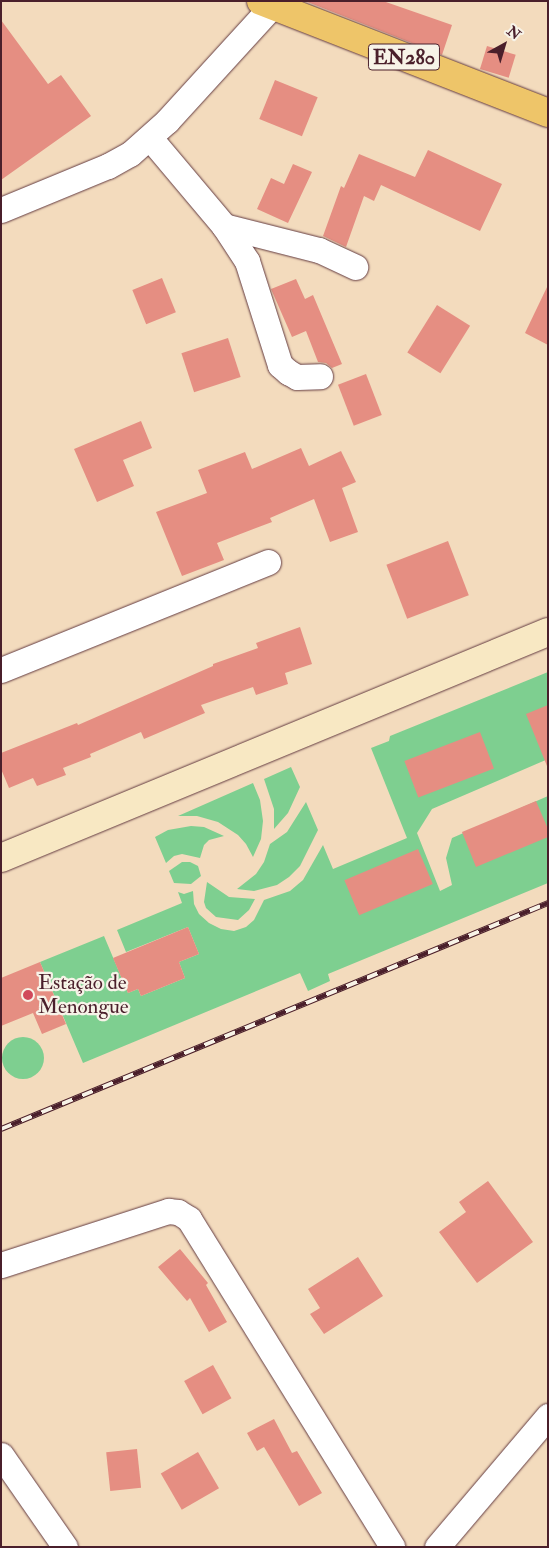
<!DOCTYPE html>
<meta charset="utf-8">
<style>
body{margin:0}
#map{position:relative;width:549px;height:1548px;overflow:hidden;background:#f3dbbd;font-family:"IM FELL Double Pica",serif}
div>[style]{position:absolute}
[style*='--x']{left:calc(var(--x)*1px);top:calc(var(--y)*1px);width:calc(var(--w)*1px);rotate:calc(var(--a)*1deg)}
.green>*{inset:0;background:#7ecf90}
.round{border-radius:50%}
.building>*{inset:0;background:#e58e82;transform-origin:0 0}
.roads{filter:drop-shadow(0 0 1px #633b41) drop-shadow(0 0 1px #633b41)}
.street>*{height:25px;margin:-12.5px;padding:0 12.5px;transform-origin:12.5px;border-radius:12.5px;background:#fff}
.secondary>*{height:28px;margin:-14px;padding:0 14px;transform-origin:14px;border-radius:14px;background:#f8e8c3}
.primary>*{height:28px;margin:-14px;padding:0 14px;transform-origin:14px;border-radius:14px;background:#eec569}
.rail>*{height:5.5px;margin-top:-2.75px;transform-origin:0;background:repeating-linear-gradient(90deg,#f7f3e8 0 11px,#4a1f2b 0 22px);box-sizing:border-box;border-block:1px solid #4a1f2b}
.dots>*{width:14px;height:14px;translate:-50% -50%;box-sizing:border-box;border:2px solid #f7f3e8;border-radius:50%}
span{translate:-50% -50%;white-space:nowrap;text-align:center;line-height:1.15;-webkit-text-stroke:4.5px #f7f3e8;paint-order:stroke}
.shield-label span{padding:1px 4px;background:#f7f3e8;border:1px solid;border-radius:4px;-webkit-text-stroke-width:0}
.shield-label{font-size:20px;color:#4a1f2b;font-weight:700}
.poi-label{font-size:21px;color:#4a1f2b}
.left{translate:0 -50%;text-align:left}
.frame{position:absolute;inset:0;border:2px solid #4a1f2b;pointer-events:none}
.north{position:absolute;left:479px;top:20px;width:50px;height:50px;-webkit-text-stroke:4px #f7f3e8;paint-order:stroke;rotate:39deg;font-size:14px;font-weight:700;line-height:20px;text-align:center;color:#4a1f2b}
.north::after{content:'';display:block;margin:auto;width:18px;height:22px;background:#4a1f2b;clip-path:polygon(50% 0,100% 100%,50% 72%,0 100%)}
</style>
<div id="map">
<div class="green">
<div style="clip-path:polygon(548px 672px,548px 759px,432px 809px,417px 833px,440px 891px,452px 885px,446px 858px,452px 838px,548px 796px,548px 883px,328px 974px,330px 981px,308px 991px,300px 973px,83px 1063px,40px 962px,104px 936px,128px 993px,138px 989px,141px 996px,185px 978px,179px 962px,199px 954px,188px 927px,126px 952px,117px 930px,182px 903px,178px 892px,184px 894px,193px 891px,194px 904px,199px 914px,209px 923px,221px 929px,234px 931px,246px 927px,254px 920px,264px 900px,290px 891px,303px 880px,323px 845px,333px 869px,407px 838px,371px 748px,389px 741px,390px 736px)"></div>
<div style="clip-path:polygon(291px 767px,300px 787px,288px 813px,274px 829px,274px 809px,264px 779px)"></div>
<div style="clip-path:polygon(253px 783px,260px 800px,263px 821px,261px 839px,253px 857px,246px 844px,238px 835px,218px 822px,197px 816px,178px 816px)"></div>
<div style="clip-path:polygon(306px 802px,318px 830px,300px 866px,289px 877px,277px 885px,254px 891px,237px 889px,256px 874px,264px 862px,270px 844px,287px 832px)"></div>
<div style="clip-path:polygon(191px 826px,204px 827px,224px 836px,209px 840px,204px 845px,200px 858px,182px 854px,174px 856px,166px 863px,155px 837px,168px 830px)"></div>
<div style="clip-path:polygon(182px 862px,190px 862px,198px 866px,201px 876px,191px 884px,174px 883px,169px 871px)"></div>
<div style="clip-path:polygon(207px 882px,229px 897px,255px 899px,249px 910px,238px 920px,216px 917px,206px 908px,204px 902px)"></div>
<div class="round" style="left:2px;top:1037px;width:42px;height:42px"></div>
</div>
<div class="building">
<div style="clip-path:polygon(305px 1px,383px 1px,452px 25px,442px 55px)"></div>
<div style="clip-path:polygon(1px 20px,48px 84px,61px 75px,91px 116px,1px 180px)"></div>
<div style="left:487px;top:46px;width:30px;height:24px;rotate:17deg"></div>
<div style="left:275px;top:80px;width:46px;height:42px;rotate:22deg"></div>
<div style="clip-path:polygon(428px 150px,502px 184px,480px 231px,381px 185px,374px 201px,364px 196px,346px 247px,323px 236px,341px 186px,344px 188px,359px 154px,415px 177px)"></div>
<div style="clip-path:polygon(293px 164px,312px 172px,288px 223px,257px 209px,271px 178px,284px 184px)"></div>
<div style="left:162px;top:278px;width:37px;height:32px;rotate:68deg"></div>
<div style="clip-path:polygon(296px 279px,305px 299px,313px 295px,342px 364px,332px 368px,326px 363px,318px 362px,306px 331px,292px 337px,271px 289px)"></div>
<div style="clip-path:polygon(548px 285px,548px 345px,525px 333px)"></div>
<div style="left:437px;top:305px;width:39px;height:56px;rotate:32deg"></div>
<div style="left:228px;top:338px;width:41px;height:49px;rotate:72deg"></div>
<div style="left:366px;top:374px;width:44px;height:30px;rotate:69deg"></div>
<div style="clip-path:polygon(141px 421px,152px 448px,123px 460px,134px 486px,97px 502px,74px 449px)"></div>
<div style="clip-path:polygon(301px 448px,309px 466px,341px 451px,356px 482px,342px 488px,358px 532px,330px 542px,314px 499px,270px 518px,272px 522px,217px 543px,224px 560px,182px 576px,156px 512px,207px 493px,198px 470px,245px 452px,252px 469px)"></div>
<div style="left:448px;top:541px;width:58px;height:66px;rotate:69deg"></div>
<div style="clip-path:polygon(300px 627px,312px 664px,285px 673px,288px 684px,256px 695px,253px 687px,201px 705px,205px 713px,144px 739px,141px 732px,90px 754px,91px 757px,63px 768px,66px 775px,37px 786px,33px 778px,9px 788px,1px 769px,1px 753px,77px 723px,78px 725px,213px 666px,213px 664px,258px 648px,256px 643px)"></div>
<div style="clip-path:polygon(548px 705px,548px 766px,547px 766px,526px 714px)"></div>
<div style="left:480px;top:732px;width:39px;height:81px;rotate:69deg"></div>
<div style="clip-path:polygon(536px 801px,548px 829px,548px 837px,476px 867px,462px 832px)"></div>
<div style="left:418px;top:849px;width:38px;height:80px;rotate:67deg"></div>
<div style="clip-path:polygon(188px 927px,199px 954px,179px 962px,185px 978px,141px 996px,138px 989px,128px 993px,113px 958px)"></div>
<div style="clip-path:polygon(40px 962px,66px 1024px,42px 1034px,33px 1013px,1px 1026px,1px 978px)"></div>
<div style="clip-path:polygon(488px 1181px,533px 1242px,477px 1283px,439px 1232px,466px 1212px,459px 1202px)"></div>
<div style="clip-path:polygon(180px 1249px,208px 1283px,206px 1285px,227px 1322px,209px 1332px,190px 1298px,187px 1301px,158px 1267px)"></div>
<div style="clip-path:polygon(358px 1257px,383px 1296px,324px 1334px,310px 1314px,320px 1308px,308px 1289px)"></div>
<div style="left:213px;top:1365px;width:38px;height:33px;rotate:61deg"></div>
<div style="clip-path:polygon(274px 1419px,292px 1453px,297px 1451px,322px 1493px,299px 1506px,264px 1447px,257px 1451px,247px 1433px)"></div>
<div style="left:137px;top:1449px;width:39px;height:31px;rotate:84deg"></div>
<div style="left:198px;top:1452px;width:42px;height:43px;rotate:60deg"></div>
</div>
<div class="roads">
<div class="street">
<div style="--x:150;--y:138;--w:115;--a:49.9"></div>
<div style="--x:224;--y:226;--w:42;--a:56.7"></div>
<div style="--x:247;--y:261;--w:109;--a:72.4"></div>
<div style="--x:280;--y:365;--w:11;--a:41"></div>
<div style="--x:288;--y:372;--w:10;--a:29"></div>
<div style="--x:297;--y:377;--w:23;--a:-2"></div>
<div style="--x:1;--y:210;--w:116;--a:-22.4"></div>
<div style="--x:108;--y:166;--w:25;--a:-29"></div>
<div style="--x:130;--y:154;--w:50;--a:-41.7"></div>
<div style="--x:167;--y:121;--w:156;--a:-47.6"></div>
<div style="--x:224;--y:226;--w:98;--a:14.2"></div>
<div style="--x:319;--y:250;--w:40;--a:25"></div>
<div style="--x:1;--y:670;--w:288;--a:-22"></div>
<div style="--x:1;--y:1265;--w:176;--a:-17.9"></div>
<div style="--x:168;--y:1211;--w:10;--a:6"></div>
<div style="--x:178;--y:1212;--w:13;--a:32"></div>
<div style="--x:189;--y:1219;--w:386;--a:58.2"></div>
<div style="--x:1;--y:1455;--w:112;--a:55.2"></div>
<div style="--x:437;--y:1547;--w:172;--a:-49.7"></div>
</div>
<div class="secondary">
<div style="--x:1;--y:858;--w:592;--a:-22.45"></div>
</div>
<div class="primary">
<div style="--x:261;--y:1;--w:308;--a:21.3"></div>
</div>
</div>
<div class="rail">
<div style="--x:1;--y:1129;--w:592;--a:-22.45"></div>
</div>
<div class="dots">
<div style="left:28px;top:995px;background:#d1495b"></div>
</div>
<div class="shield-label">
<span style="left:404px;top:57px">EN280</span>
</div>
<div class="poi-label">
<span class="left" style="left:38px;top:995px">Estação de<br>Menongue</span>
</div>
<div class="frame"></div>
<div class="north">N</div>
</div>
